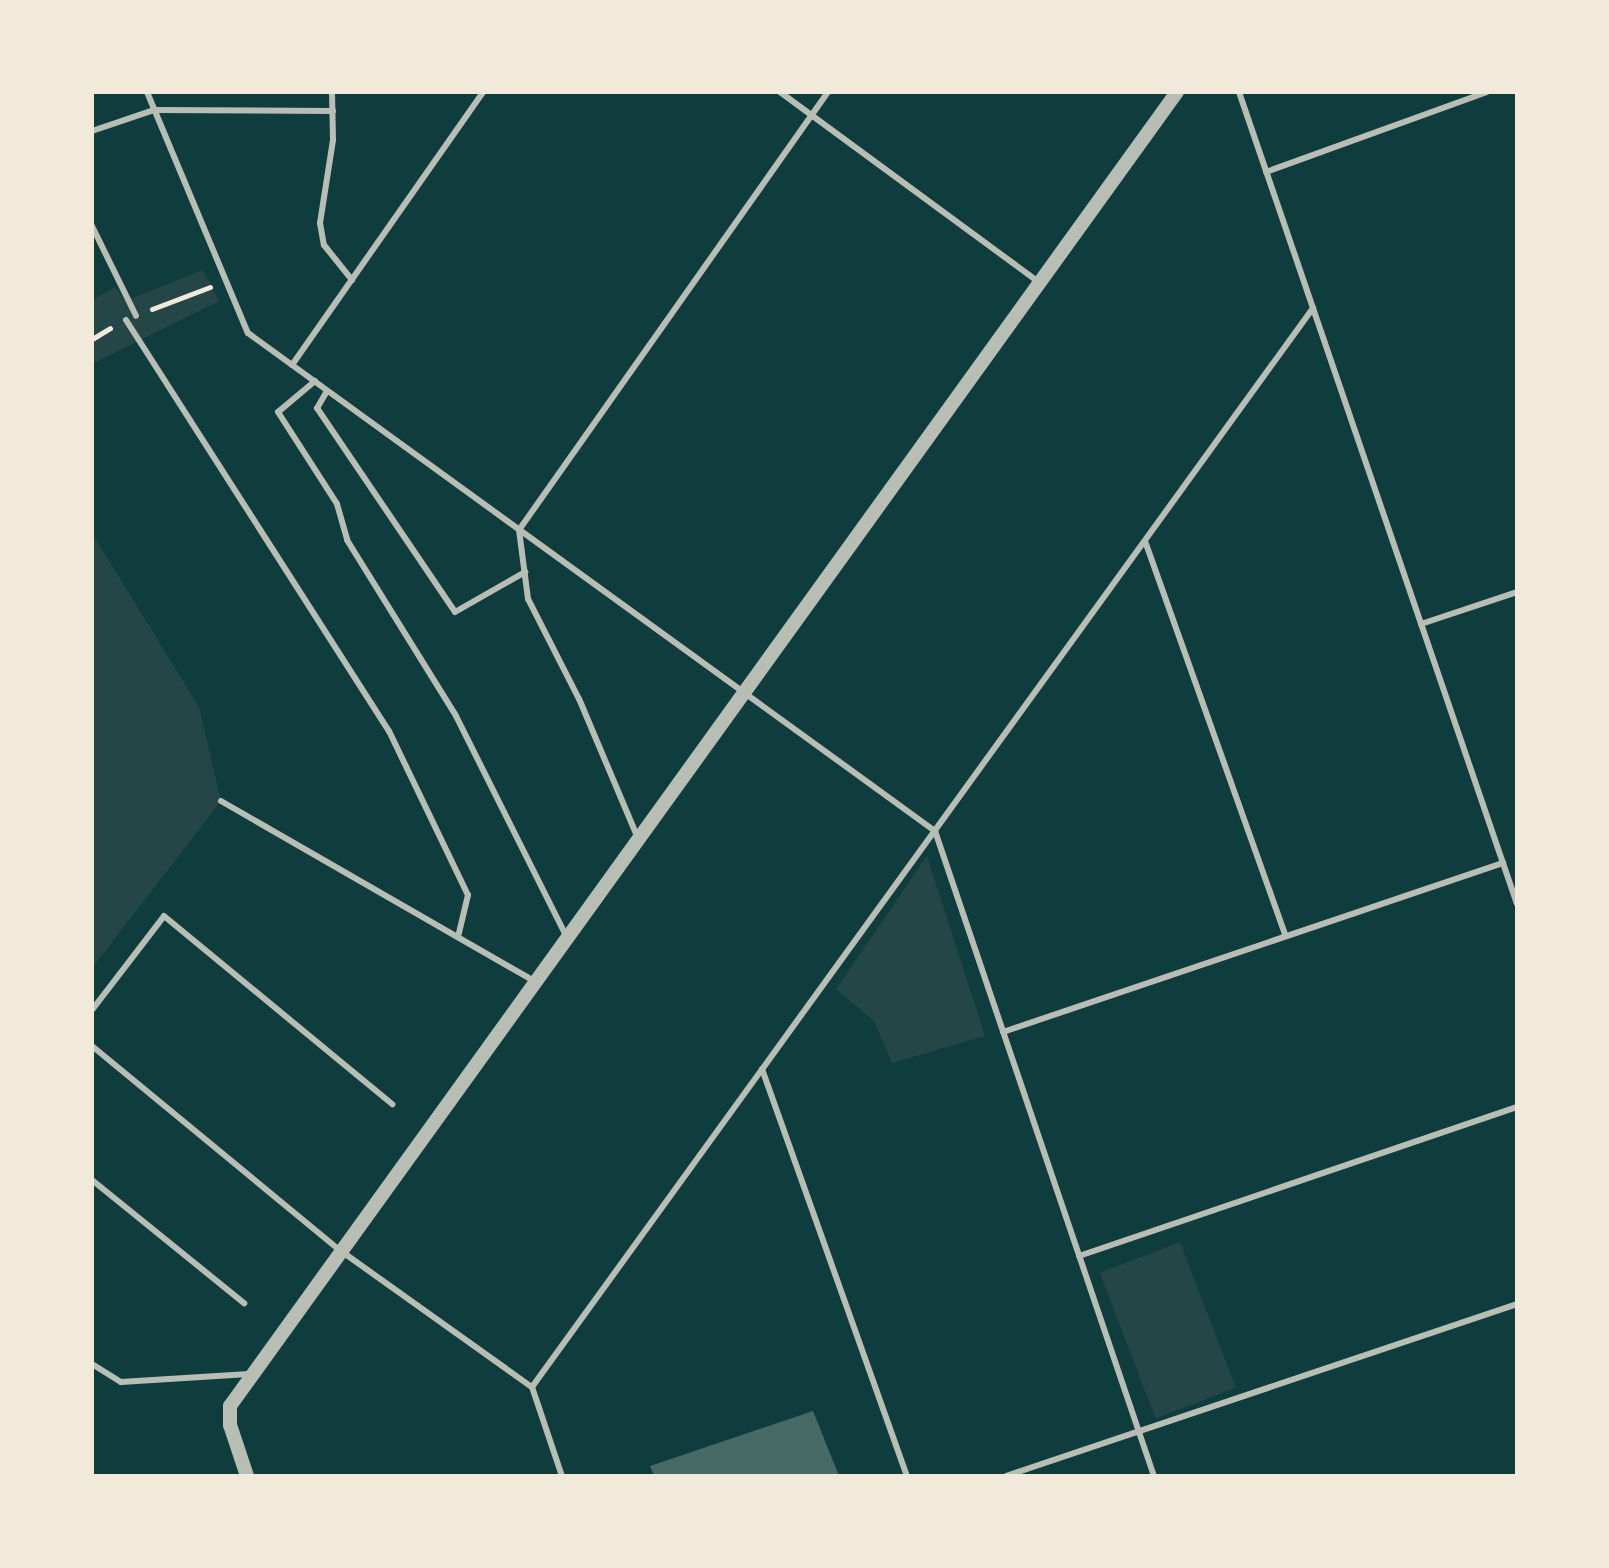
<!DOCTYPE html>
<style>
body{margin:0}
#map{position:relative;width:1609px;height:1568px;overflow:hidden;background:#0f3d3e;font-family:"PT Serif",serif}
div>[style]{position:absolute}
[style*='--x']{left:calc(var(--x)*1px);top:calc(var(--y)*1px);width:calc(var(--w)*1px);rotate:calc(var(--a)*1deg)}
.green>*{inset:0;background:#244646;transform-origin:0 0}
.building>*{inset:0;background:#486865}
.path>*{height:5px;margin:-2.5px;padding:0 2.5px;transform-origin:2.5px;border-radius:2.5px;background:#f1e9da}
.service>*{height:6px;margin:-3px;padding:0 3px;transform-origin:3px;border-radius:3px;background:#b8beb3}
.tertiary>*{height:14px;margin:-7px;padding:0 7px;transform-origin:7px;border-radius:7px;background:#b8beb3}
span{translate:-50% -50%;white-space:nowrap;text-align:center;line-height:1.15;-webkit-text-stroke:8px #f1e9da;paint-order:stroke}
.frame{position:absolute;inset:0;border:94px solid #f1e9da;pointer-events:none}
</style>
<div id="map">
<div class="green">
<div style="clip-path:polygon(203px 270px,219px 301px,92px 364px,92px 300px,115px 287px,125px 301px)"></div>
<div style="clip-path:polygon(92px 533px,199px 707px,221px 801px,92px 968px)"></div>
<div style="clip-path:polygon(927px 856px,985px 1036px,892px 1063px,874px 1021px,836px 989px)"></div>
<div style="left:1180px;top:1242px;width:156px;height:86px;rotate:69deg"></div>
</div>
<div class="building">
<div style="clip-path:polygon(813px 1411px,839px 1476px,654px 1476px,650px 1466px)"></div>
</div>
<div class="path">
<div style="--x:152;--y:309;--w:62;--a:-20.8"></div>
<div style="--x:92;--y:339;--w:21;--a:-31"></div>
</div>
<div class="service">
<div style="--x:147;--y:92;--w:261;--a:67.3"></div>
<div style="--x:248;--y:333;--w:849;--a:35.94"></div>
<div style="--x:935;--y:831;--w:681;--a:71.25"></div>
<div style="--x:332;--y:92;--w:48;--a:88.8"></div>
<div style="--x:333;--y:140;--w:84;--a:98.9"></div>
<div style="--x:320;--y:223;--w:22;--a:80"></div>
<div style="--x:324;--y:245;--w:45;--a:51.3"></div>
<div style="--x:780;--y:92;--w:323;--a:36.3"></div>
<div style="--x:1239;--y:92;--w:858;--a:71.1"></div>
<div style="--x:92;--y:131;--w:65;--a:-18.7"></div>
<div style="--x:154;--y:110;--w:179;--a:0.3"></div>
<div style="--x:1266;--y:172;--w:235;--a:-19.9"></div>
<div style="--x:92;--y:226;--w:100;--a:63.9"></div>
<div style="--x:126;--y:320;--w:488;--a:57.4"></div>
<div style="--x:389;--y:731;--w:182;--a:64.3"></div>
<div style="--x:468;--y:895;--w:43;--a:103.4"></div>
<div style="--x:292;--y:365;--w:333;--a:-55"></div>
<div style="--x:315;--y:381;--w:48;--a:140"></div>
<div style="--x:278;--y:412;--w:109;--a:57.3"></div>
<div style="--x:337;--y:504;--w:37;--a:74"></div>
<div style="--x:347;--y:540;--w:207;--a:58.2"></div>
<div style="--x:456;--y:716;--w:248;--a:63.4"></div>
<div style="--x:327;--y:391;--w:20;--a:120"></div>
<div style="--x:317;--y:408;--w:246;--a:55.9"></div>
<div style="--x:455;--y:612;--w:81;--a:-29.7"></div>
<div style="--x:1145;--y:541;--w:419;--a:70.4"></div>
<div style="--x:1421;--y:624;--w:101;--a:-18.4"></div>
<div style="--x:221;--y:801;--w:363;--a:29.9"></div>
<div style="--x:637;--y:836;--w:149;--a:-112.9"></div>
<div style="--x:579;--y:699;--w:112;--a:-117"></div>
<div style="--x:528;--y:599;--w:70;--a:-97.4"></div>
<div style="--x:519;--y:530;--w:536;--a:-54.8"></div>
<div style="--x:92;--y:1010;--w:118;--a:-52.5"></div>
<div style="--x:164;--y:916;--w:296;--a:39.5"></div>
<div style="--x:1003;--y:1032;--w:528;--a:-18.68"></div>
<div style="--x:92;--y:1046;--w:323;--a:39.5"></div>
<div style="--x:341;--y:1251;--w:234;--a:35.5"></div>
<div style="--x:532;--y:1387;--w:94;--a:71.4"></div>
<div style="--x:762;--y:1069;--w:432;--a:70.4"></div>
<div style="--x:92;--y:1180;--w:196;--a:39"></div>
<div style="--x:1079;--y:1256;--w:463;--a:-18.8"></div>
<div style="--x:92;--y:1364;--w:34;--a:32"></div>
<div style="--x:121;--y:1382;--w:128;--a:-3.6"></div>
<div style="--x:532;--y:1387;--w:1332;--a:-54.1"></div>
<div style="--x:1006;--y:1476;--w:539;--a:-18.6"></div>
</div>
<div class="tertiary">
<div style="--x:247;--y:1476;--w:54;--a:-108.4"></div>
<div style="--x:230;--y:1425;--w:19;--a:-90"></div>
<div style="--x:230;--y:1406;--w:1620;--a:-54.22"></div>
</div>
<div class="frame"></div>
</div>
